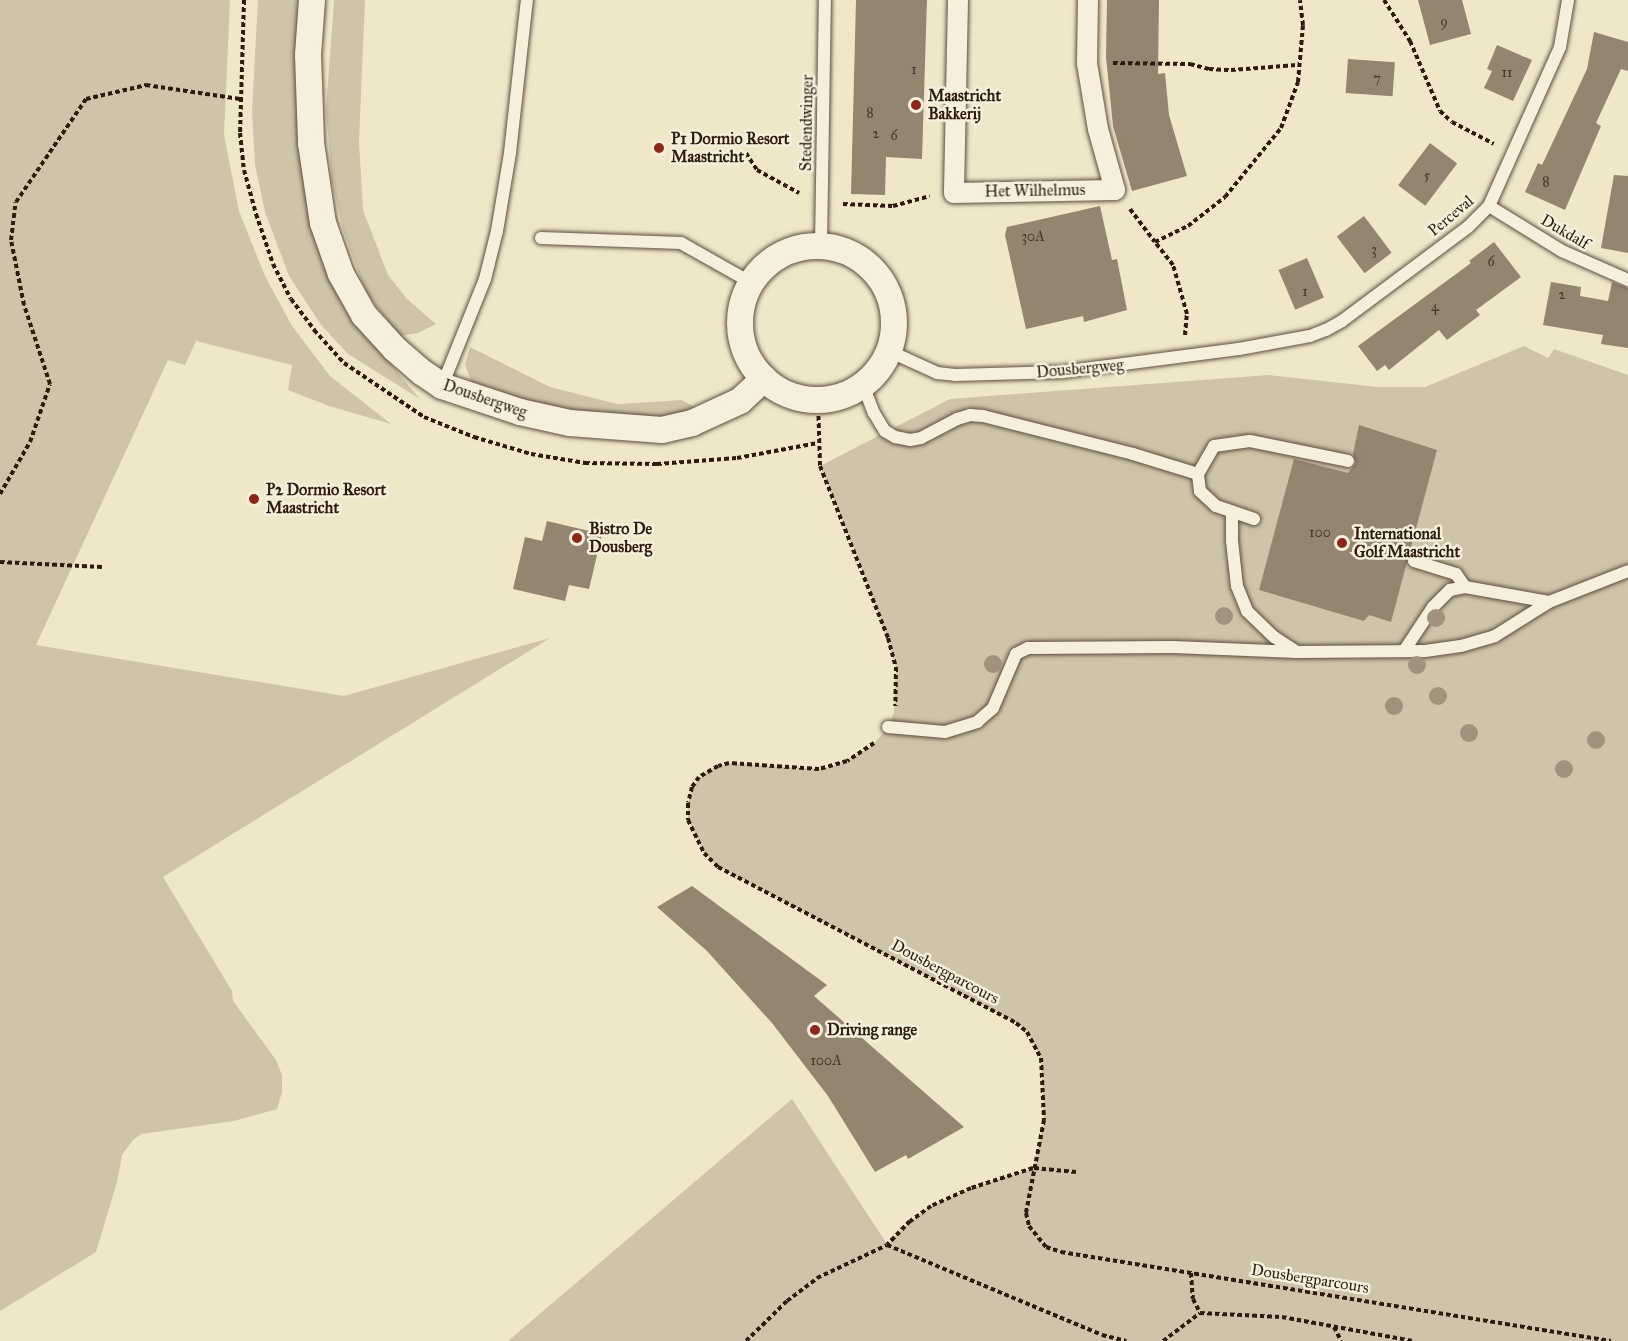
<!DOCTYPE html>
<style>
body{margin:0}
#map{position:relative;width:1628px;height:1341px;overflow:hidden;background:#f0e7c9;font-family:"IM FELL Great Primer",serif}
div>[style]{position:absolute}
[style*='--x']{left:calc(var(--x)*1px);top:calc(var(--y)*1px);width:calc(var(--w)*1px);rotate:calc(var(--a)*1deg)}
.green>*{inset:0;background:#cfc4a9}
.building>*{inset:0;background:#938570;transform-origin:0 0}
.path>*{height:4px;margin-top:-2px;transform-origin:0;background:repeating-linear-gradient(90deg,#2e1a0f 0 4.5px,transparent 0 7.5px)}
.roads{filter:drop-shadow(0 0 2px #5e4d3e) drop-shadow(0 0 2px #5e4d3e)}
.service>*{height:12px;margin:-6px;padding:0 6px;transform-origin:6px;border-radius:6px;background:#f5efdc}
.pedestrian>*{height:20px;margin:-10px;padding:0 10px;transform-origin:10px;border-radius:10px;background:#f5efdc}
.minor>*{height:26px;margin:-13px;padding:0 13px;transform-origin:13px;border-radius:13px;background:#f5efdc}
.minor>.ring{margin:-13px;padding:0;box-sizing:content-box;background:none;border:26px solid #f5efdc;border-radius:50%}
.trees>*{width:18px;height:18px;margin:-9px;border-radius:50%;background:#a0927c}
.dots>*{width:16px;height:16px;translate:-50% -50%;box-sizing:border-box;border:3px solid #f5efdc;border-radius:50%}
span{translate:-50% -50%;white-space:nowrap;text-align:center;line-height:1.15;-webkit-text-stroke:5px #f5efdc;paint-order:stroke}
.number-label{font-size:14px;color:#473527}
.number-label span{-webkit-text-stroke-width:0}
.poi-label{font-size:16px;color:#2e1a0f;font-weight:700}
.left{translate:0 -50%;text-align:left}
.street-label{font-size:16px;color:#2e1a0f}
</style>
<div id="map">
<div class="green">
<div style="clip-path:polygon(0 0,230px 0,224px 135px,239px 211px,265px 276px,292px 326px,330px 376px,391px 424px,329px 406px,288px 390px,292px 365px,196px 341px,185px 365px,168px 360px,36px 645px,344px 696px,550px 638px,163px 877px,232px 991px,233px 1001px,276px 1060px,282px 1075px,282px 1092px,277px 1109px,234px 1121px,141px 1134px,133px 1140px,122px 1155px,117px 1182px,96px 1252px,0 1311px)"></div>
<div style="clip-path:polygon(258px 0,298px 0,296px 70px,359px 326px,420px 399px,348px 354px,321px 325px,289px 276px,265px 212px,255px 165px,252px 111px)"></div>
<div style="clip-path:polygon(334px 0,365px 0,359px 142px,363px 210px,388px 275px,407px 299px,436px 324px,418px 333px,399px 336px,366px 292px,343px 230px,332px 182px,326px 110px)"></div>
<div style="clip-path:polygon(1524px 346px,1548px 358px,1554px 349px,1628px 375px,1628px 1341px,508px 1341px,792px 1099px,887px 1244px,910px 1221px,931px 1206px,971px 1188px,1033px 1168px,1044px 1120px,1041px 1058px,1027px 1032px,1016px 1023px,718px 867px,704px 853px,688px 820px,688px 803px,692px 787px,708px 770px,729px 763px,819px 769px,834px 766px,872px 746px,888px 727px,894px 712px,896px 667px,870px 590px,820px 466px,950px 399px,1268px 375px,1378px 387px,1425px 387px)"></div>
<div style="clip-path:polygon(470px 347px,550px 387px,617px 404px,682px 400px,698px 409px,660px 419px,557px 411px,472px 383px,465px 365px)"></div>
</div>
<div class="building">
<div style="clip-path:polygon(856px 0,927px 0,922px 159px,886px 157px,885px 195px,851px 194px)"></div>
<div style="clip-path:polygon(1107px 0,1159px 0,1158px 74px,1165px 73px,1169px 115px,1187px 176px,1132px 191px,1113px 126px,1106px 57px)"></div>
<div style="clip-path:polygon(1418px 0,1462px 0,1471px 34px,1430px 45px)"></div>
<div style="clip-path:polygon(1594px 32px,1628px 42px,1628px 71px,1621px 69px,1596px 123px,1601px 126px,1565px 210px,1525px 192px,1538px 163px,1542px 165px,1587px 69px)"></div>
<div style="clip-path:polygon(1497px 45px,1532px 60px,1513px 101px,1484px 88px,1492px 71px,1487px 69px)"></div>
<div style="left:1348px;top:59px;width:47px;height:34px;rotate:4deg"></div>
<div style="left:1430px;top:143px;width:34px;height:53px;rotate:37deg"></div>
<div style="clip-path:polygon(1614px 175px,1628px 176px,1628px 253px,1601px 248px)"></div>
<div style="clip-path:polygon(1100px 206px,1112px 260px,1117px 259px,1127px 310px,1084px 322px,1083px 316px,1026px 329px,1005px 235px,1007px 227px)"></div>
<div style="left:1364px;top:216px;width:46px;height:34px;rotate:53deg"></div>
<div style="clip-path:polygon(1494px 242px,1521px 277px,1476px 310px,1480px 315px,1447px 340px,1439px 330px,1389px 370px,1385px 365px,1377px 371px,1358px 346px,1471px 263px,1469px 261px)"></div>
<div style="left:1307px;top:258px;width:43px;height:31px;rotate:67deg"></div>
<div style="clip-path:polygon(1551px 282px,1581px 287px,1580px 296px,1608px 301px,1612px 282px,1628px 288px,1628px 348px,1601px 344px,1603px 335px,1543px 325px)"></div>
<div style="clip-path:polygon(1359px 425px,1437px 450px,1391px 622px,1369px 615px,1364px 621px,1259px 590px,1294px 459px,1348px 473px,1356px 463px,1353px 454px)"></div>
<div style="clip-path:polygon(547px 521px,602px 534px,589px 589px,569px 585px,565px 601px,513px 589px,525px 537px,542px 541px)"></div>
<div style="clip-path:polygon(692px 886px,827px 985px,814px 996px,964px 1127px,908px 1159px,906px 1155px,875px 1172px,828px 1096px,772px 1023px,707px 951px,657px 907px)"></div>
</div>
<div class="path">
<div style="--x:244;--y:0;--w:133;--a:91.7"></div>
<div style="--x:240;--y:133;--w:37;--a:84"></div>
<div style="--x:244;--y:170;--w:46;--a:74.7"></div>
<div style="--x:256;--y:214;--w:53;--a:71.2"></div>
<div style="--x:273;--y:264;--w:39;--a:63"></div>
<div style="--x:291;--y:299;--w:39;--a:53"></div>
<div style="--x:314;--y:330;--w:45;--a:47.7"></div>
<div style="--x:344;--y:363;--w:97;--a:34"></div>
<div style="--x:424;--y:417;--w:54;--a:21.8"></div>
<div style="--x:474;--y:437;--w:59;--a:16.6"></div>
<div style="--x:531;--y:454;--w:55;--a:9.5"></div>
<div style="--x:585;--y:463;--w:72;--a:0.8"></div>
<div style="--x:657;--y:464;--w:80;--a:-4.3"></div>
<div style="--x:737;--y:458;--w:82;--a:-10.5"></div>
<div style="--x:1384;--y:0;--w:49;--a:57.6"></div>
<div style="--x:1410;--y:41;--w:76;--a:66.8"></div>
<div style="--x:1440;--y:111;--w:16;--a:43"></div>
<div style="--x:1452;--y:122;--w:47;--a:27.6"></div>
<div style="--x:1113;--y:63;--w:77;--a:0.7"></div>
<div style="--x:1190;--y:64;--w:20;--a:15"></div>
<div style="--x:1209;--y:69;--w:22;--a:3"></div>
<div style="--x:1231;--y:70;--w:66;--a:-4.3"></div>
<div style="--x:746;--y:153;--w:20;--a:57"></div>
<div style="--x:757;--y:170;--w:48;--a:28.7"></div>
<div style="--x:843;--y:204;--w:50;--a:2.3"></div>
<div style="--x:893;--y:206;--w:38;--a:-15"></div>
<div style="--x:1130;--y:209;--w:41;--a:52.9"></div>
<div style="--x:1185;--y:335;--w:21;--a:-85"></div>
<div style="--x:1187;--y:314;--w:51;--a:-105.9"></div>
<div style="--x:1173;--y:265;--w:29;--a:-128"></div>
<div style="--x:1155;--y:242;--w:37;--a:-26"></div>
<div style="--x:1188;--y:226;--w:47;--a:-38.1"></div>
<div style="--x:1225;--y:197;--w:89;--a:-50.9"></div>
<div style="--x:1281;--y:128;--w:49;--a:-69.7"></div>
<div style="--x:1298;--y:82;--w:57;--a:-85"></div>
<div style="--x:1303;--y:25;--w:25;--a:-97"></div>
<div style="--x:818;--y:401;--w:65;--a:88.2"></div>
<div style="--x:820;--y:466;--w:185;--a:68.4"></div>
<div style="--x:888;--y:638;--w:30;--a:75"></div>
<div style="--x:896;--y:667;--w:39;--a:91"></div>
<div style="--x:0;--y:494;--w:60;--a:-60"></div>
<div style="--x:30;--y:442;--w:61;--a:-71"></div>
<div style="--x:50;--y:384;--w:83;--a:-108.2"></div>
<div style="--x:24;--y:305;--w:66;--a:-101.3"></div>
<div style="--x:11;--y:240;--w:38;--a:-83"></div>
<div style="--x:16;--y:202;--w:125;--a:-55.8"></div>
<div style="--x:86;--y:99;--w:62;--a:-13.1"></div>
<div style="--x:146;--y:85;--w:95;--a:8.5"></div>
<div style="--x:0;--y:562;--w:102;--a:2.8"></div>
<div style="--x:874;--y:743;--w:32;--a:146"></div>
<div style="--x:847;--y:761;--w:29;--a:164"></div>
<div style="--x:819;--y:769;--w:90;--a:-176.2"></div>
<div style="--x:729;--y:763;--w:11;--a:165"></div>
<div style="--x:718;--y:766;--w:22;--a:150"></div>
<div style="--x:699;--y:777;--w:12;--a:125"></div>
<div style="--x:692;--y:787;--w:16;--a:104"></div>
<div style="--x:688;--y:803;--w:17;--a:90"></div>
<div style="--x:688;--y:820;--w:37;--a:64"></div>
<div style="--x:704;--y:853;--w:20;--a:45"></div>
<div style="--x:718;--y:867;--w:336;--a:27.6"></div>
<div style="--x:1016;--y:1023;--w:14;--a:39"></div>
<div style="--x:1027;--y:1032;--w:30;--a:62"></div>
<div style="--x:1041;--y:1058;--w:62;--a:87.2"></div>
<div style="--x:1044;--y:1120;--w:95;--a:101"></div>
<div style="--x:1026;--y:1213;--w:13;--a:77"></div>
<div style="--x:1029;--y:1226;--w:27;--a:51"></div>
<div style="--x:1046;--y:1247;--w:16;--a:18"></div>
<div style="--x:1061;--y:1252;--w:557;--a:9.19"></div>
<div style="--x:1076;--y:1172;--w:43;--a:-174.7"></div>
<div style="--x:1033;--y:1168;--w:65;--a:162.1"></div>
<div style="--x:971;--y:1188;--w:44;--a:155.8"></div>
<div style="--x:931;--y:1206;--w:26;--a:144"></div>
<div style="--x:910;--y:1221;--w:33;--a:134"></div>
<div style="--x:887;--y:1245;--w:233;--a:22.7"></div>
<div style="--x:1102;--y:1335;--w:25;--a:14"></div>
<div style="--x:1191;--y:1273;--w:26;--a:86"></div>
<div style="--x:1193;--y:1299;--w:16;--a:63"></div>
<div style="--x:1334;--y:1327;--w:16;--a:63"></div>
<div style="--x:746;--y:1341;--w:57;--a:-44.3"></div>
<div style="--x:787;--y:1301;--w:38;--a:-37"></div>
<div style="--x:817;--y:1278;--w:77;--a:-25.2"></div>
<div style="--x:1163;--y:1341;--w:46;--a:-37.1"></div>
<div style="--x:1200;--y:1313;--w:82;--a:2.8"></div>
<div style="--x:1282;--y:1317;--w:133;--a:10.4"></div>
</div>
<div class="roads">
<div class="service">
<div style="--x:1489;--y:206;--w:86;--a:31.7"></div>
<div style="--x:1562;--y:251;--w:72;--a:23.7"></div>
<div style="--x:541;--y:238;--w:140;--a:2"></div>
<div style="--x:681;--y:243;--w:79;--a:29.5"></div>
<div style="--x:821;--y:246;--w:246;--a:-89.1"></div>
<div style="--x:889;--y:351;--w:53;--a:24.6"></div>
<div style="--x:937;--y:373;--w:18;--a:6"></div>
<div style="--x:955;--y:375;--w:107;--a:-1.6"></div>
<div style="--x:1062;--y:372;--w:178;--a:-7.4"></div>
<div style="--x:1239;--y:349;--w:72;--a:-10.4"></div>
<div style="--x:1310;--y:336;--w:17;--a:-21"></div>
<div style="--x:1326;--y:330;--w:18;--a:-29"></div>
<div style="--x:1342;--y:321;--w:157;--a:-36.7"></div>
<div style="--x:1468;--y:227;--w:30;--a:-45"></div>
<div style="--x:1489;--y:206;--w:174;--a:-65.9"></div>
<div style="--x:1560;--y:47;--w:48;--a:-80.3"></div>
<div style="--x:863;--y:385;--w:30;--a:69"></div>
<div style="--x:874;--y:413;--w:21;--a:59"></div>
<div style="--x:885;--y:431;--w:12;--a:31"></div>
<div style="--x:895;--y:437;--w:15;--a:11"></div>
<div style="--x:910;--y:440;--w:11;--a:-10"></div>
<div style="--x:921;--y:438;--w:41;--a:-27.8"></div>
<div style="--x:957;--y:419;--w:14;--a:-17"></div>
<div style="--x:970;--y:415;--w:13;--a:4"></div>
<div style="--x:983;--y:416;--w:155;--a:14.2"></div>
<div style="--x:1133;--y:454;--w:68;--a:17.1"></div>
<div style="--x:442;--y:386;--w:115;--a:-68.1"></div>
<div style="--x:485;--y:279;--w:49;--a:-76"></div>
<div style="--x:497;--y:231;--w:79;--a:-80.5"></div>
<div style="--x:510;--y:153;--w:154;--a:-83.7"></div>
<div style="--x:1232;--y:512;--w:29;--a:90"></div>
<div style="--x:1232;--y:541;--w:45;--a:83.7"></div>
<div style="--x:1237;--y:586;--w:27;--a:68"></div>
<div style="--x:1247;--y:611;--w:37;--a:44"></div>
<div style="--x:1274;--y:637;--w:27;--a:33"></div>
<div style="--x:1254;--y:519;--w:40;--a:-161.1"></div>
<div style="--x:1216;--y:506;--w:22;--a:-137"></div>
<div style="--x:1200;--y:491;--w:17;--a:-97"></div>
<div style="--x:1198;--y:474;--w:32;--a:-60"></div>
<div style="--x:1214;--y:446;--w:36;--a:-8"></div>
<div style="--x:1250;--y:441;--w:100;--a:11.5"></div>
<div style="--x:1414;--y:561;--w:44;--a:17.2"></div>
<div style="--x:1456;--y:574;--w:16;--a:55"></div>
<div style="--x:1465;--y:587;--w:85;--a:10.1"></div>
<div style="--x:1404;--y:651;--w:53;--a:-56.6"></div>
<div style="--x:1433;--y:607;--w:24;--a:-45"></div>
<div style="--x:1450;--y:590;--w:15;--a:-11"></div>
<div style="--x:888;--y:727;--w:57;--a:5"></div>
<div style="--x:945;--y:732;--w:34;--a:-17"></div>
<div style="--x:977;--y:722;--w:21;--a:-41"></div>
<div style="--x:993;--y:708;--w:59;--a:-66.9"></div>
<div style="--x:1016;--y:654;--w:13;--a:-27"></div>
<div style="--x:1028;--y:648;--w:145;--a:-0.4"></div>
<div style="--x:1173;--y:647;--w:124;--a:2.3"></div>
<div style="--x:1297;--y:652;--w:128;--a:-0.4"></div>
<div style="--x:1425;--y:651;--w:36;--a:-8"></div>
<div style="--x:1461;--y:646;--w:35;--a:-16"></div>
<div style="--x:1495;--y:636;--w:64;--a:-32.2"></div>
<div style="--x:1549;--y:602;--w:85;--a:-21.4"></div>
</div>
<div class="pedestrian">
<div style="--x:958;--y:0;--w:193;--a:91.2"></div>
<div style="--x:954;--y:193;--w:161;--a:-1.1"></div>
<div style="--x:1115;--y:190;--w:63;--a:-105.6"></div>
<div style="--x:1098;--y:129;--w:67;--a:-99.5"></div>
<div style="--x:1087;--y:63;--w:63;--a:-89.1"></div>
</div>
<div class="minor">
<div style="--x:312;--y:0;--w:55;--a:94.2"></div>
<div style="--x:308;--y:55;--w:88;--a:88"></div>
<div style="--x:311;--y:143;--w:81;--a:81.5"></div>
<div style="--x:323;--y:223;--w:54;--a:70.6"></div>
<div style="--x:341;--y:274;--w:47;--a:60.7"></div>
<div style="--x:364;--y:315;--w:46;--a:47.6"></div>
<div style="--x:395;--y:349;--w:37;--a:41"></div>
<div style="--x:423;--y:373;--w:23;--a:34"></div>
<div style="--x:442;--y:386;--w:82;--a:18.4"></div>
<div style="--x:520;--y:412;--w:51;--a:12.4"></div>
<div style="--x:570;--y:423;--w:92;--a:4.4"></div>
<div style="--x:662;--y:430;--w:31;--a:-13"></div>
<div style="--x:692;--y:423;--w:53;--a:-24.6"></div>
<div style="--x:740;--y:401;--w:33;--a:-43"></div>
<div class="ring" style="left:740px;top:246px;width:128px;height:128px"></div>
</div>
</div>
<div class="trees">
<div style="left:1224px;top:616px"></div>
<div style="left:1436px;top:618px"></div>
<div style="left:993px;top:664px"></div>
<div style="left:1417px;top:665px"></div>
<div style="left:1438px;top:696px"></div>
<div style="left:1394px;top:706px"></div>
<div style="left:1469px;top:733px"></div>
<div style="left:1596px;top:740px"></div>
<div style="left:1564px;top:769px"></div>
</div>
<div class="dots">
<div style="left:916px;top:105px;background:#8f2418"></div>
<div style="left:659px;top:148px;background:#8f2418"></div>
<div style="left:254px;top:499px;background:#8f2418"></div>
<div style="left:577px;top:538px;background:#8f2418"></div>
<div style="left:1342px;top:543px;background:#8f2418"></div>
<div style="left:815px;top:1030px;background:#8f2418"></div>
</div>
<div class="number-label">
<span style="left:1444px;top:22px">9</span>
<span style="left:914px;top:70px">1</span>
<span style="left:1507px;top:73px">11</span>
<span style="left:1377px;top:79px">7</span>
<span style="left:870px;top:113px">8</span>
<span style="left:876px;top:134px">2</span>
<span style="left:894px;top:136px">6</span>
<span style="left:1427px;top:176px">5</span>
<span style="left:1546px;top:182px">8</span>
<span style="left:1033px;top:237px">30A</span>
<span style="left:1374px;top:250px">3</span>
<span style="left:1491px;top:262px">6</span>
<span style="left:1305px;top:292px">1</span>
<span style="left:1562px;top:295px">2</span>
<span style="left:1435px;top:307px">4</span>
<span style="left:1320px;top:533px">100</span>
<span style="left:826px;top:1061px">100A</span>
</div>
<div class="poi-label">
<span class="left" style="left:928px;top:105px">Maastricht<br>Bakkerij</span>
<span class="left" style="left:671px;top:148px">P1 Dormio Resort<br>Maastricht</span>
<span class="left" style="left:266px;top:499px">P2 Dormio Resort<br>Maastricht</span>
<span class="left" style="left:589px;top:538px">Bistro De<br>Dousberg</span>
<span class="left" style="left:1354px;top:543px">International<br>Golf Maastricht</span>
<span class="left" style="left:827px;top:1030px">Driving range</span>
</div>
<div class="street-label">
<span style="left:807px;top:123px;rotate:-89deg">Stedendwinger</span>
<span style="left:1035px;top:191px;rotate:-1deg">Het Wilhelmus</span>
<span style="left:1451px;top:216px;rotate:-40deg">Perceval</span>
<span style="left:1565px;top:232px;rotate:30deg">Dukdalf</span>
<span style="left:1080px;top:369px;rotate:-5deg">Dousbergweg</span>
<span style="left:485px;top:399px;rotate:19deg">Dousbergweg</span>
<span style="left:945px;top:972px;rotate:28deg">Dousbergparcours</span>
<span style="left:1310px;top:1279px;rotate:9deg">Dousbergparcours</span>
</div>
</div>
